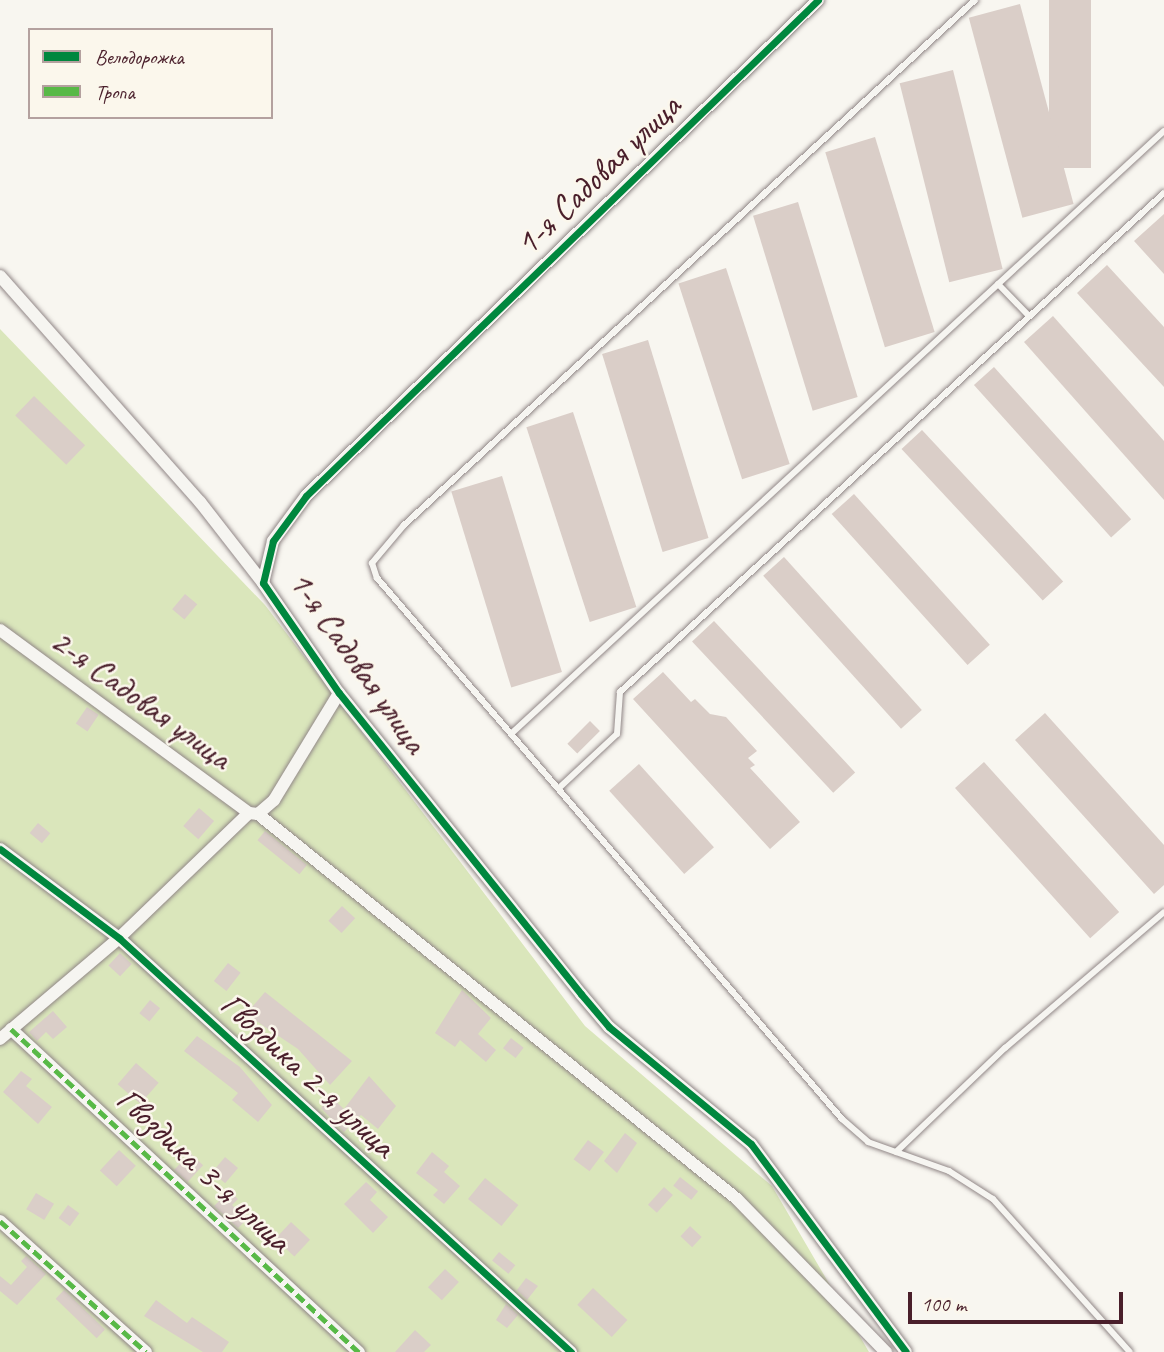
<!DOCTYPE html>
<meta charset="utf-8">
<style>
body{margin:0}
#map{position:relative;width:1164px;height:1352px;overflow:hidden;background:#f8f6f0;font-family:Caveat,sans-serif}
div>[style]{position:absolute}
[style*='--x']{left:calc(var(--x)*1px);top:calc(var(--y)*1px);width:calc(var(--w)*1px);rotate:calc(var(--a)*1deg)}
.green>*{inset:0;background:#dae6bb}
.building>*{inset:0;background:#dacec8;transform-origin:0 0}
.roads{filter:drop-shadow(0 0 2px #918787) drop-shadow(0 0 2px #918787)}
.lane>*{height:6px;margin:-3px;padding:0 3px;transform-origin:3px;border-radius:3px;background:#f6f5f1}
.street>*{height:12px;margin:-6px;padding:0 6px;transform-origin:6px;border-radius:6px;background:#f6f5f1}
.quiet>*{height:5px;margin-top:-2.5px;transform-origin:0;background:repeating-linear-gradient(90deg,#58b947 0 10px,transparent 0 15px)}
.cycleway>*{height:7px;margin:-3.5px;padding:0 3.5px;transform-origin:3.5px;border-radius:3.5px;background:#00873e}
span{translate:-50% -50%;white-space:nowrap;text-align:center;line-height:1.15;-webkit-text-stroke:5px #fbf7ec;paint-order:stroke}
.street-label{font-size:35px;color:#4a1f2b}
.legend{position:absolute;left:28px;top:28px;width:245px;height:91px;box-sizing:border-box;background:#fbf7ec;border:2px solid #b4a19f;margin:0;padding:9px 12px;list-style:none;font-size:21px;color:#4a1f2b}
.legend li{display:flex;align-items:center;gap:14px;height:35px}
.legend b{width:35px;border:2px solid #b4a19f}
.scale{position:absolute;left:908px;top:1292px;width:215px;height:32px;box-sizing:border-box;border:4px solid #4a1f2b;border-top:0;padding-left:9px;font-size:21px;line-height:24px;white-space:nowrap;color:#4a1f2b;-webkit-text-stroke:5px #fbf7ec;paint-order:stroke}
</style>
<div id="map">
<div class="green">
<div style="clip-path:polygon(0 329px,265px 605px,585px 1026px,772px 1186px,869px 1352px,0 1352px)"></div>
</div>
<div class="building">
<div style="left:1049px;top:0;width:42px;height:168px"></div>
<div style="left:1020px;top:4px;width:207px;height:53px;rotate:75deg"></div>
<div style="left:953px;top:70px;width:205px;height:55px;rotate:76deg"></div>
<div style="left:875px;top:137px;width:204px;height:52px;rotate:73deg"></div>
<div style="left:798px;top:202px;width:204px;height:47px;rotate:73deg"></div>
<div style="clip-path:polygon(1164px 214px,1164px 274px,1134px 241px)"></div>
<div style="clip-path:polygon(1107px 265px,1164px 327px,1164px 387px,1077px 293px)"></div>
<div style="left:726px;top:268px;width:206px;height:50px;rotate:72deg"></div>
<div style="clip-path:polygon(1053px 316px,1164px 441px,1164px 500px,1024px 342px)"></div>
<div style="left:648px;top:340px;width:207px;height:48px;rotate:73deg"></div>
<div style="left:994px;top:367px;width:205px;height:27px;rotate:48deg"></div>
<div style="left:34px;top:396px;width:71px;height:27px;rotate:44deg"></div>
<div style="left:573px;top:412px;width:205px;height:49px;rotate:72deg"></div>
<div style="left:922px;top:430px;width:207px;height:28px;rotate:47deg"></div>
<div style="left:502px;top:476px;width:205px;height:53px;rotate:73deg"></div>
<div style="left:854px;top:494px;width:203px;height:30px;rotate:48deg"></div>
<div style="left:784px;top:557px;width:206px;height:28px;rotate:48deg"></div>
<div style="left:185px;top:594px;width:16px;height:20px;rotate:40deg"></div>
<div style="left:714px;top:621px;width:207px;height:30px;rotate:47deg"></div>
<div style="clip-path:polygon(663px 672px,691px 702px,695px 699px,710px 714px,726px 717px,757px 751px,748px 758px,755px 765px,750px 768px,800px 822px,770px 849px,633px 699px)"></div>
<div style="left:87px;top:707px;width:14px;height:20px;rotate:34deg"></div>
<div style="clip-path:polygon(1045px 713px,1164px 845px,1164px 885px,1154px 894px,1015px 740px)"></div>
<div style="left:590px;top:721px;width:14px;height:32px;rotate:45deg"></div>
<div style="left:984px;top:762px;width:202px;height:39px;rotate:48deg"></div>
<div style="left:639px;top:764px;width:112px;height:40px;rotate:48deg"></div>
<div style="left:199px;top:808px;width:20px;height:24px;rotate:41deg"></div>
<div style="left:38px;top:823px;width:16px;height:13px;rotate:40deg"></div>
<div style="left:265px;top:831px;width:54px;height:12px;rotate:39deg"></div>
<div style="left:342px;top:906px;width:18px;height:20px;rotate:43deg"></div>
<div style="left:120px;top:953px;width:16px;height:17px;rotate:43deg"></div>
<div style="left:228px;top:963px;width:16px;height:23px;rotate:38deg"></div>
<div style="clip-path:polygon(462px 990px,491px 1018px,478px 1034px,496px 1050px,486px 1062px,460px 1040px,455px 1047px,435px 1033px)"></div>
<div style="clip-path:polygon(265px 992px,352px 1061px,330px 1085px,298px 1049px,246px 1014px)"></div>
<div style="left:150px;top:1000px;width:13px;height:17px;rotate:39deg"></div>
<div style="clip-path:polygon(53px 1011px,67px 1027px,53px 1039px,46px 1032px,37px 1041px,29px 1032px)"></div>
<div style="clip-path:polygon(197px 1036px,240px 1067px,272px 1105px,258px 1122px,232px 1100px,238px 1093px,184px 1051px)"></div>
<div style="left:511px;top:1038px;width:16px;height:13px;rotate:38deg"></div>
<div style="left:136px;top:1063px;width:30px;height:28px;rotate:41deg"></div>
<div style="clip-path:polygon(21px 1071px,32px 1079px,26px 1086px,52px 1107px,38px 1124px,3px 1092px)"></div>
<div style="clip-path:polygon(369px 1076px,396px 1106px,378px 1129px,361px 1115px,344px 1132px,321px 1108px,331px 1097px,344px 1109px)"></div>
<div style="clip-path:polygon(625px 1133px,637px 1143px,617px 1173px,604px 1161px)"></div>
<div style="left:588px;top:1140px;width:20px;height:24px;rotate:37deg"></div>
<div style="left:119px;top:1150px;width:23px;height:28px;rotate:43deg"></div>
<div style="clip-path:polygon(432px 1152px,449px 1166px,444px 1172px,460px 1186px,444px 1204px,433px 1195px,438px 1190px,416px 1173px)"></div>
<div style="left:190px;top:1153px;width:18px;height:23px;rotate:43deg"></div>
<div style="left:225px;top:1157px;width:17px;height:20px;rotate:40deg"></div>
<div style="left:680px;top:1177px;width:23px;height:11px;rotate:38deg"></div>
<div style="left:485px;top:1178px;width:43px;height:27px;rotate:39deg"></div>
<div style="clip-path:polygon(366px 1182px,377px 1192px,370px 1200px,388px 1217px,373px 1233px,344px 1204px)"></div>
<div style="left:664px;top:1187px;width:12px;height:24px;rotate:42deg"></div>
<div style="clip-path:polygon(229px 1191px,238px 1199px,232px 1205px,247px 1219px,238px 1228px,214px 1206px)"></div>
<div style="left:36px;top:1193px;width:21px;height:19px;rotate:31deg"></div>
<div style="left:68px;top:1205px;width:14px;height:16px;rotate:36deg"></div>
<div style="left:291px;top:1222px;width:26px;height:23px;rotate:43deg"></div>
<div style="left:690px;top:1226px;width:16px;height:14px;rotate:43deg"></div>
<div style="left:499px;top:1252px;width:21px;height:11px;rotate:39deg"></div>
<div style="clip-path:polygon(26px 1256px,46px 1274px,17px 1305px,0 1291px,0 1276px,11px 1285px,27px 1267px,21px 1261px)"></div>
<div style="left:445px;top:1269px;width:19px;height:25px;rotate:43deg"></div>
<div style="clip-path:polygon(526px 1278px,538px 1286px,527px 1300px,517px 1290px)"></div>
<div style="left:593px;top:1288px;width:47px;height:23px;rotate:43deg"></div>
<div style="left:64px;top:1290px;width:57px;height:12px;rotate:44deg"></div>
<div style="clip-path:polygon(156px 1300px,187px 1323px,192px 1317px,229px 1342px,222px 1352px,203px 1352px,144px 1316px)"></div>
<div style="clip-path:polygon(506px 1304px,518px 1315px,507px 1328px,496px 1320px)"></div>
<div style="clip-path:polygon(415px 1330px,431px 1345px,424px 1352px,395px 1352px)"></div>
</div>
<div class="roads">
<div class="lane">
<div style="--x:975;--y:0;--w:776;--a:137.4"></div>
<div style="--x:404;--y:525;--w:50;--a:130.1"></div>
<div style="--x:372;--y:563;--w:16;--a:72"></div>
<div style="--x:377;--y:578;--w:713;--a:49.32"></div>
<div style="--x:842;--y:1119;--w:35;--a:41"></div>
<div style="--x:868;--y:1142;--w:86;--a:19.7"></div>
<div style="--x:949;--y:1171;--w:52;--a:32.5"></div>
<div style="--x:993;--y:1199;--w:205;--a:48.2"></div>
<div style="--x:998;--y:284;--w:43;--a:45.9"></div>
<div style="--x:512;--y:733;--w:887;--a:-42.72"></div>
<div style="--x:559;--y:788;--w:79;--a:-43"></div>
<div style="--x:617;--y:734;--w:42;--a:-85.9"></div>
<div style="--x:620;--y:692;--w:738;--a:-42.53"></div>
<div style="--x:896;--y:1152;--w:151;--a:-43.7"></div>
<div style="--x:1005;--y:1048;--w:209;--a:-40.5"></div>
</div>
<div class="street">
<div style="--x:818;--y:0;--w:713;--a:135.91"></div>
<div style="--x:306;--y:496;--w:56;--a:126.3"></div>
<div style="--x:273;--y:541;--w:43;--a:103.4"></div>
<div style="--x:263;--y:583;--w:134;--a:55.4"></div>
<div style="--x:339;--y:693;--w:386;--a:51.2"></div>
<div style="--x:581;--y:994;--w:43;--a:49.7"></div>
<div style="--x:609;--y:1027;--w:184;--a:39.5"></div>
<div style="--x:751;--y:1144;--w:259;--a:53.3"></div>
<div style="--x:0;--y:276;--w:302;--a:48.5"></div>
<div style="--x:200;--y:502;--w:103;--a:52.1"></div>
<div style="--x:0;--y:630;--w:309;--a:36.3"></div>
<div style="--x:258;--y:814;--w:615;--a:38.79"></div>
<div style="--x:737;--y:1199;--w:214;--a:45.8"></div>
<div style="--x:0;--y:849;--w:149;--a:36.8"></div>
<div style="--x:119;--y:938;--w:613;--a:42.49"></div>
<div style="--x:11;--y:1029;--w:475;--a:42.9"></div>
<div style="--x:0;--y:1039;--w:156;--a:-40.3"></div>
<div style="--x:119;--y:938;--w:180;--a:-43.9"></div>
<div style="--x:249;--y:813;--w:9;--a:6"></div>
<div style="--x:258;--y:814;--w:21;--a:-41"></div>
<div style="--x:274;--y:800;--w:125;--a:-58.7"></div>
<div style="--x:0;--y:1221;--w:196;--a:41.9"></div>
</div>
</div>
<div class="quiet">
<div style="--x:11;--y:1029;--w:475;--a:42.9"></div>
<div style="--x:0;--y:1221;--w:196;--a:41.9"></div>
</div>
<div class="cycleway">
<div style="--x:818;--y:0;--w:713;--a:135.91"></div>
<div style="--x:306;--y:496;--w:56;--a:126.3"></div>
<div style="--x:273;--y:541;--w:43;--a:103.4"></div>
<div style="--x:263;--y:583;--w:134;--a:55.4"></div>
<div style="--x:339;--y:693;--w:386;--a:51.2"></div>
<div style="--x:581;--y:994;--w:43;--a:49.7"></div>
<div style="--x:609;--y:1027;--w:184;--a:39.5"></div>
<div style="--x:751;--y:1144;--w:259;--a:53.3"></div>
<div style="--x:0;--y:849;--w:149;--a:36.8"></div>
<div style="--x:119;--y:938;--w:613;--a:42.49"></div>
</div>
<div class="street-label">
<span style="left:598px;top:175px;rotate:-44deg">1-я Садовая улица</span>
<span style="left:358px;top:662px;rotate:55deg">1-я Садовая улица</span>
<span style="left:141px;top:699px;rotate:36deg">2-я Садовая улица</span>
<span style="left:308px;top:1075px;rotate:43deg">Гвоздика 2-я улица</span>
<span style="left:204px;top:1170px;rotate:43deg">Гвоздика 3-я улица</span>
</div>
<ul class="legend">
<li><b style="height:9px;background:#00873e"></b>Велодорожка</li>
<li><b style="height:9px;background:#58b947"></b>Тропа</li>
</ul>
<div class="scale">100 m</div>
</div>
